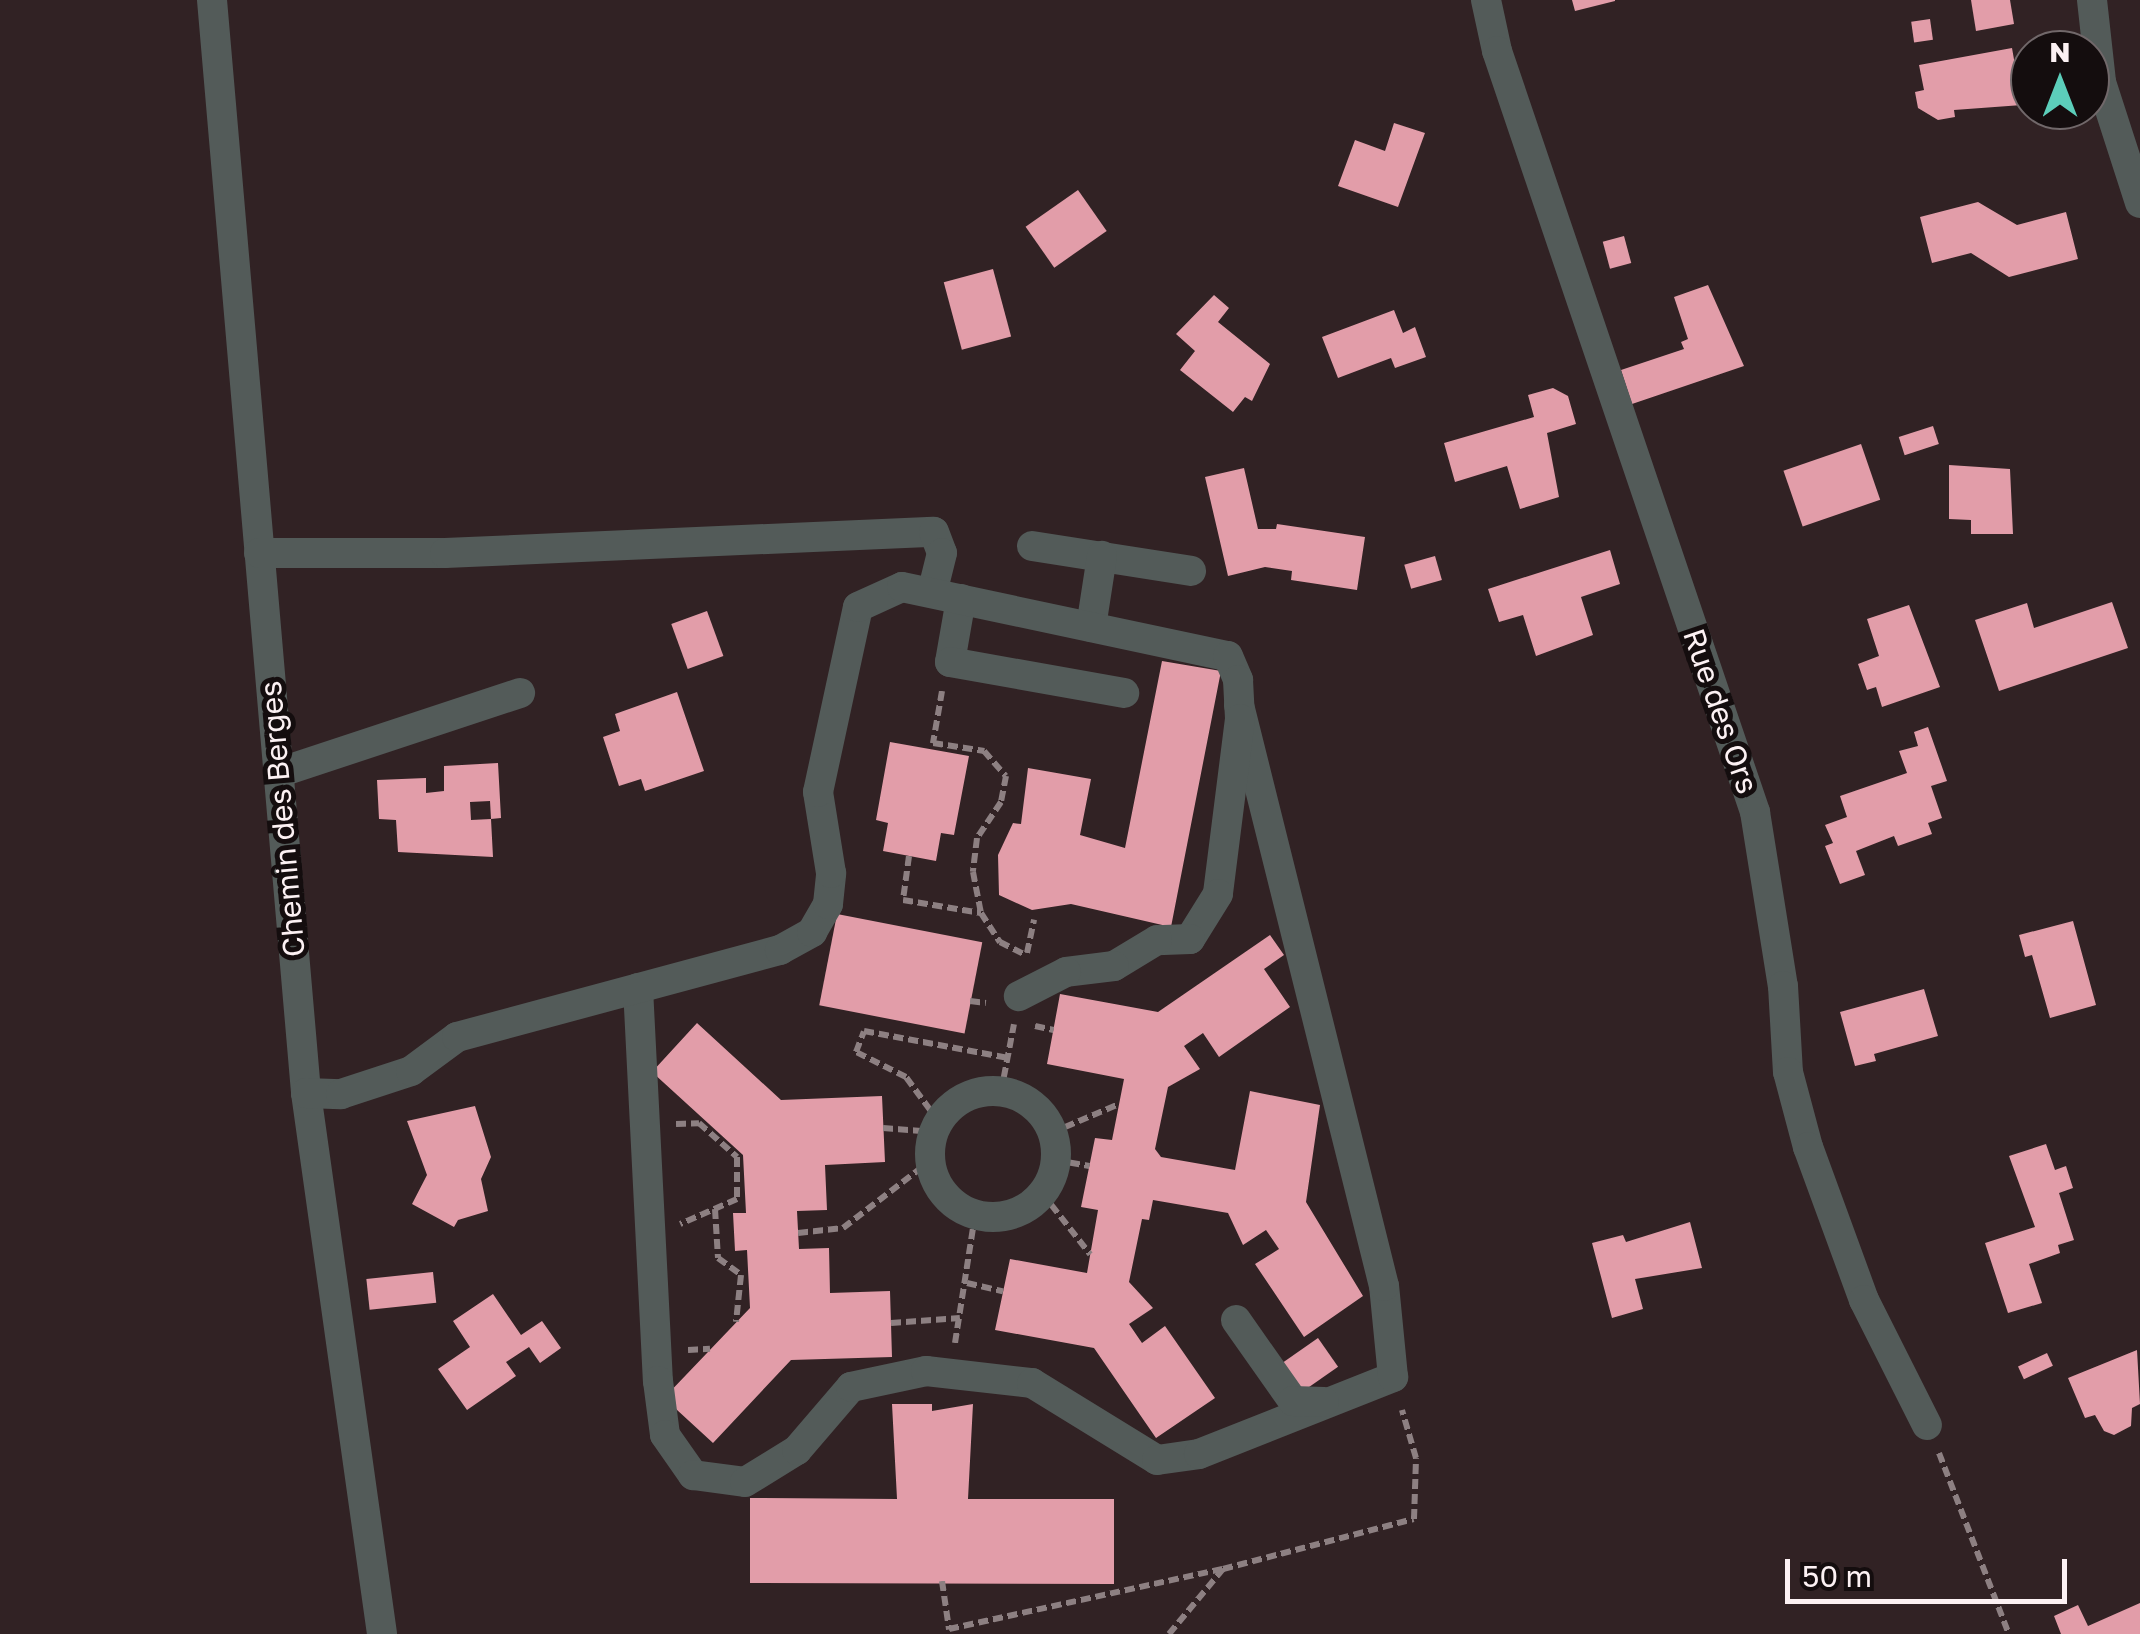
<!DOCTYPE html>
<style>
body{margin:0}
#map{position:relative;width:2140px;height:1634px;overflow:hidden;background:#312224;font-family:"Golos Text",sans-serif}
div>[style]{position:absolute}
[style*='--x']{left:calc(var(--x)*1px);top:calc(var(--y)*1px);width:calc(var(--w)*1px);rotate:calc(var(--a)*1deg)}
.building>*{inset:0;background:#e29da9;transform-origin:0 0}
.path>*{height:6px;margin-top:-3px;transform-origin:0;background:repeating-linear-gradient(90deg,#8d8082 0 10px,transparent 0 15px)}
.minor>*{height:30px;margin:-15px;padding:0 15px;transform-origin:15px;border-radius:15px;background:#535b59}
.minor>.ring{margin:-15px;padding:0;box-sizing:content-box;background:none;border:30px solid #535b59;border-radius:50%}
span{translate:-50% -50%;white-space:nowrap;text-align:center;line-height:1.15;-webkit-text-stroke:10px #140d0e;paint-order:stroke}
.street-label{font-size:30px;color:#fcf1f3}
.north{position:absolute;left:2010px;top:30px;width:100px;height:100px;box-sizing:border-box;background:#140d0e;border:2px solid #71686a;border-radius:50%;rotate:0deg;font-size:28px;font-weight:700;line-height:40px;text-align:center;color:#fcf1f3}
.north::after{content:'';display:block;margin:auto;width:35px;height:45px;background:#5cceba;clip-path:polygon(50% 0,100% 100%,50% 72%,0 100%)}
.scale{position:absolute;left:1785px;top:1559px;width:282px;height:45px;box-sizing:border-box;border:5px solid #fcf1f3;border-top:0;padding-left:12px;font-size:30px;line-height:35px;white-space:nowrap;color:#fcf1f3;-webkit-text-stroke:8px #140d0e;paint-order:stroke}
</style>
<div id="map">
<div class="building">
<div style="clip-path:polygon(1572px 0,1615px 0,1615px 1px,1575px 11px)"></div>
<div style="clip-path:polygon(1971px 0,2010px 0,2014px 24px,1976px 31px)"></div>
<div style="left:1930px;top:19px;width:21px;height:19px;rotate:82deg"></div>
<div style="clip-path:polygon(2012px 48px,2022px 105px,1954px 110px,1955px 117px,1938px 120px,1918px 108px,1915px 92px,1924px 90px,1919px 65px)"></div>
<div style="clip-path:polygon(1394px 123px,1425px 133px,1398px 207px,1338px 186px,1355px 140px,1385px 151px)"></div>
<div style="left:1078px;top:190px;width:50px;height:64px;rotate:55deg"></div>
<div style="clip-path:polygon(1978px 202px,2017px 225px,2066px 212px,2078px 259px,2009px 277px,1971px 253px,1932px 263px,1920px 217px)"></div>
<div style="left:1624px;top:236px;width:28px;height:22px;rotate:75deg"></div>
<div style="left:993px;top:269px;width:70px;height:51px;rotate:75deg"></div>
<div style="clip-path:polygon(1708px 285px,1744px 366px,1632px 404px,1621px 370px,1684px 349px,1681px 342px,1688px 339px,1674px 297px)"></div>
<div style="clip-path:polygon(1214px 295px,1229px 308px,1218px 322px,1270px 364px,1252px 401px,1245px 397px,1233px 412px,1180px 370px,1195px 351px,1176px 334px)"></div>
<div style="clip-path:polygon(1394px 310px,1403px 333px,1415px 327px,1426px 357px,1395px 368px,1391px 358px,1338px 378px,1322px 337px)"></div>
<div style="clip-path:polygon(1553px 388px,1568px 396px,1576px 424px,1547px 433px,1559px 497px,1520px 509px,1507px 466px,1455px 482px,1444px 443px,1534px 417px,1528px 395px)"></div>
<div style="left:1933px;top:426px;width:19px;height:36px;rotate:72deg"></div>
<div style="left:1861px;top:444px;width:59px;height:82px;rotate:71deg"></div>
<div style="clip-path:polygon(1949px 465px,2010px 469px,2013px 534px,1971px 534px,1971px 520px,1949px 519px)"></div>
<div style="clip-path:polygon(1244px 468px,1258px 529px,1276px 529px,1277px 524px,1365px 537px,1357px 590px,1291px 580px,1292px 571px,1265px 567px,1228px 576px,1205px 477px)"></div>
<div style="clip-path:polygon(1610px 550px,1620px 584px,1581px 597px,1593px 635px,1536px 656px,1523px 615px,1499px 622px,1488px 589px)"></div>
<div style="left:1435px;top:556px;width:25px;height:32px;rotate:74deg"></div>
<div style="clip-path:polygon(2112px 602px,2128px 648px,1999px 691px,1975px 620px,2027px 603px,2034px 628px)"></div>
<div style="clip-path:polygon(1909px 605px,1940px 687px,1882px 707px,1876px 687px,1867px 690px,1858px 664px,1879px 656px,1867px 619px)"></div>
<div style="left:707px;top:611px;width:48px;height:38px;rotate:70deg"></div>
<div style="clip-path:polygon(1162px 661px,1221px 671px,1171px 927px,1071px 904px,1032px 910px,999px 895px,998px 855px,1013px 823px,1021px 824px,1028px 768px,1091px 779px,1080px 835px,1125px 848px)"></div>
<div style="clip-path:polygon(677px 692px,704px 771px,645px 791px,641px 779px,619px 786px,603px 737px,620px 731px,615px 714px)"></div>
<div style="clip-path:polygon(1928px 727px,1947px 781px,1931px 786px,1942px 818px,1928px 823px,1932px 834px,1898px 846px,1894px 836px,1856px 851px,1865px 875px,1840px 884px,1825px 846px,1833px 843px,1825px 825px,1847px 817px,1840px 796px,1907px 773px,1899px 751px,1918px 746px,1914px 732px)"></div>
<div style="clip-path:polygon(890px 742px,969px 756px,954px 835px,941px 833px,936px 861px,883px 851px,888px 823px,876px 820px)"></div>
<div style="clip-path:polygon(evenodd,498px 763px,501px 818px,491px 819px,493px 857px,398px 852px,396px 820px,379px 819px,377px 780px,426px 778px,426px 793px,444px 791px,444px 766px,498px 763px,490px 801px,491px 819px,471px 820px,470px 802px,490px 801px)"></div>
<div style="left:837px;top:914px;width:148px;height:93px;rotate:11deg"></div>
<div style="clip-path:polygon(2073px 921px,2096px 1005px,2050px 1018px,2032px 955px,2025px 957px,2019px 935px)"></div>
<div style="clip-path:polygon(1270px 935px,1284px 955px,1264px 969px,1290px 1007px,1219px 1057px,1203px 1033px,1184px 1046px,1200px 1069px,1168px 1087px,1155px 1149px,1161px 1157px,1235px 1170px,1250px 1091px,1320px 1105px,1306px 1202px,1363px 1296px,1304px 1337px,1255px 1264px,1279px 1249px,1266px 1230px,1243px 1245px,1228px 1213px,1153px 1200px,1149px 1220px,1142px 1219px,1129px 1282px,1153px 1308px,1129px 1324px,1142px 1343px,1165px 1326px,1215px 1398px,1156px 1438px,1094px 1348px,995px 1330px,1010px 1259px,1087px 1273px,1098px 1210px,1081px 1207px,1095px 1138px,1112px 1140px,1124px 1079px,1047px 1064px,1060px 994px,1158px 1012px)"></div>
<div style="clip-path:polygon(1924px 989px,1938px 1036px,1874px 1054px,1876px 1061px,1855px 1066px,1840px 1012px)"></div>
<div style="clip-path:polygon(697px 1023px,781px 1100px,882px 1096px,885px 1162px,825px 1165px,827px 1210px,797px 1211px,799px 1249px,829px 1248px,830px 1293px,890px 1291px,892px 1357px,791px 1360px,713px 1443px,664px 1398px,750px 1308px,747px 1250px,735px 1251px,733px 1213px,746px 1213px,743px 1155px,652px 1072px)"></div>
<div style="clip-path:polygon(475px 1106px,491px 1157px,481px 1179px,488px 1211px,458px 1220px,454px 1227px,412px 1204px,427px 1175px,407px 1121px)"></div>
<div style="clip-path:polygon(2046px 1144px,2055px 1170px,2066px 1166px,2073px 1188px,2059px 1193px,2074px 1240px,2058px 1245px,2060px 1253px,2029px 1264px,2042px 1303px,2008px 1313px,1985px 1243px,2035px 1227px,2009px 1156px)"></div>
<div style="clip-path:polygon(1690px 1222px,1702px 1268px,1635px 1279px,1643px 1309px,1612px 1318px,1592px 1243px,1623px 1235px,1626px 1242px)"></div>
<div style="left:433px;top:1272px;width:31px;height:67px;rotate:84deg"></div>
<div style="clip-path:polygon(493px 1294px,521px 1335px,542px 1321px,561px 1348px,540px 1363px,529px 1347px,506px 1362px,516px 1376px,467px 1410px,438px 1369px,470px 1347px,453px 1321px)"></div>
<div style="left:1318px;top:1338px;width:35px;height:45px;rotate:55deg"></div>
<div style="clip-path:polygon(2137px 1350px,2140px 1404px,2132px 1408px,2131px 1426px,2114px 1435px,2104px 1431px,2095px 1415px,2085px 1418px,2068px 1378px)"></div>
<div style="left:2047px;top:1353px;width:14px;height:32px;rotate:65deg"></div>
<div style="clip-path:polygon(892px 1404px,932px 1404px,932px 1411px,973px 1404px,968px 1499px,1114px 1499px,1114px 1584px,750px 1583px,750px 1498px,897px 1499px)"></div>
<div style="clip-path:polygon(2140px 1603px,2140px 1634px,2061px 1634px,2054px 1616px,2078px 1605px,2088px 1626px)"></div>
</div>
<div class="path">
<div style="--x:942;--y:691;--w:53;--a:99.8"></div>
<div style="--x:933;--y:743;--w:52;--a:8.9"></div>
<div style="--x:984;--y:751;--w:33;--a:49"></div>
<div style="--x:1006;--y:776;--w:26;--a:101"></div>
<div style="--x:1001;--y:802;--w:43;--a:123.7"></div>
<div style="--x:977;--y:838;--w:34;--a:97"></div>
<div style="--x:973;--y:872;--w:42;--a:79"></div>
<div style="--x:981;--y:913;--w:35;--a:57"></div>
<div style="--x:1000;--y:942;--w:29;--a:27"></div>
<div style="--x:909;--y:856;--w:44;--a:97.8"></div>
<div style="--x:903;--y:900;--w:79;--a:9.5"></div>
<div style="--x:1027;--y:953;--w:34;--a:-78"></div>
<div style="--x:970;--y:1001;--w:16;--a:7"></div>
<div style="--x:1035;--y:1026;--w:19;--a:12"></div>
<div style="--x:1001;--y:1092;--w:69;--a:-79.2"></div>
<div style="--x:939;--y:1122;--w:56;--a:-126.3"></div>
<div style="--x:906;--y:1077;--w:56;--a:-153.4"></div>
<div style="--x:856;--y:1052;--w:22;--a:-69"></div>
<div style="--x:864;--y:1031;--w:147;--a:10.6"></div>
<div style="--x:676;--y:1124;--w:23;--a:-2"></div>
<div style="--x:699;--y:1123;--w:51;--a:41.8"></div>
<div style="--x:737;--y:1157;--w:42;--a:90"></div>
<div style="--x:737;--y:1199;--w:62;--a:156.3"></div>
<div style="--x:883;--y:1128;--w:51;--a:4.5"></div>
<div style="--x:1051;--y:1133;--w:74;--a:-23.1"></div>
<div style="--x:1055;--y:1160;--w:35;--a:10"></div>
<div style="--x:1042;--y:1193;--w:78;--a:51.8"></div>
<div style="--x:715;--y:1209;--w:49;--a:86.5"></div>
<div style="--x:718;--y:1258;--w:29;--a:36"></div>
<div style="--x:741;--y:1275;--w:47;--a:96.1"></div>
<div style="--x:798;--y:1233;--w:45;--a:-6.3"></div>
<div style="--x:843;--y:1228;--w:110;--a:-37.6"></div>
<div style="--x:967;--y:1283;--w:37;--a:13"></div>
<div style="--x:891;--y:1323;--w:69;--a:-4.1"></div>
<div style="--x:955;--y:1343;--w:130;--a:-81.1"></div>
<div style="--x:688;--y:1350;--w:22;--a:-3"></div>
<div style="--x:1939;--y:1453;--w:194;--a:68.9"></div>
<div style="--x:942;--y:1581;--w:49;--a:81.7"></div>
<div style="--x:949;--y:1629;--w:280;--a:-12.4"></div>
<div style="--x:1169;--y:1634;--w:85;--a:-50.3"></div>
<div style="--x:1223;--y:1569;--w:197;--a:-14.7"></div>
<div style="--x:1414;--y:1519;--w:61;--a:-88.1"></div>
<div style="--x:1416;--y:1458;--w:50;--a:-106.3"></div>
</div>
<div class="minor">
<div style="--x:212;--y:0;--w:1097;--a:85.08"></div>
<div style="--x:306;--y:1093;--w:546;--a:82"></div>
<div style="--x:1486;--y:0;--w:52;--a:77.8"></div>
<div style="--x:1497;--y:51;--w:804;--a:71.27"></div>
<div style="--x:1755;--y:812;--w:176;--a:80.9"></div>
<div style="--x:1783;--y:986;--w:86;--a:86.7"></div>
<div style="--x:1788;--y:1072;--w:78;--a:75.1"></div>
<div style="--x:1808;--y:1147;--w:163;--a:69.9"></div>
<div style="--x:1864;--y:1300;--w:140;--a:63.3"></div>
<div style="--x:2092;--y:0;--w:82;--a:83.7"></div>
<div style="--x:2101;--y:82;--w:127;--a:72.1"></div>
<div style="--x:1032;--y:546;--w:161;--a:8.9"></div>
<div style="--x:259;--y:553;--w:186;--a:0"></div>
<div style="--x:445;--y:553;--w:489;--a:-2.5"></div>
<div style="--x:934;--y:532;--w:22;--a:69"></div>
<div style="--x:942;--y:553;--w:41;--a:104"></div>
<div style="--x:961;--y:599;--w:64;--a:99.9"></div>
<div style="--x:950;--y:662;--w:177;--a:10.1"></div>
<div style="--x:1091;--y:627;--w:72;--a:-81.2"></div>
<div style="--x:278;--y:773;--w:255;--a:-18.3"></div>
<div style="--x:638;--y:988;--w:394;--a:87.1"></div>
<div style="--x:658;--y:1381;--w:54;--a:82.6"></div>
<div style="--x:665;--y:1435;--w:49;--a:55"></div>
<div style="--x:693;--y:1475;--w:52;--a:7.7"></div>
<div style="--x:745;--y:1482;--w:61;--a:-31.6"></div>
<div style="--x:797;--y:1450;--w:83;--a:-49.4"></div>
<div style="--x:851;--y:1387;--w:77;--a:-12"></div>
<div style="--x:926;--y:1371;--w:107;--a:6.5"></div>
<div style="--x:1032;--y:1383;--w:147;--a:31.6"></div>
<div style="--x:1157;--y:1460;--w:42;--a:-8.1"></div>
<div style="--x:1199;--y:1454;--w:209;--a:-21.6"></div>
<div style="--x:1393;--y:1377;--w:91;--a:-95.6"></div>
<div style="--x:1384;--y:1286;--w:599;--a:-104.01"></div>
<div class="ring" style="left:930px;top:1091px;width:96px;height:96px"></div>
<div style="--x:306;--y:1093;--w:35;--a:2"></div>
<div style="--x:341;--y:1094;--w:74;--a:-18.2"></div>
<div style="--x:411;--y:1071;--w:57;--a:-36.5"></div>
<div style="--x:457;--y:1037;--w:335;--a:-15.1"></div>
<div style="--x:780;--y:950;--w:37;--a:-29"></div>
<div style="--x:812;--y:932;--w:32;--a:-60"></div>
<div style="--x:828;--y:904;--w:31;--a:-84"></div>
<div style="--x:831;--y:873;--w:82;--a:-99.1"></div>
<div style="--x:818;--y:792;--w:189;--a:-77.8"></div>
<div style="--x:858;--y:607;--w:48;--a:-24.4"></div>
<div style="--x:902;--y:587;--w:333;--a:12"></div>
<div style="--x:1228;--y:656;--w:26;--a:67"></div>
<div style="--x:1238;--y:680;--w:39;--a:87"></div>
<div style="--x:1240;--y:719;--w:176;--a:97.2"></div>
<div style="--x:1218;--y:894;--w:53;--a:121.9"></div>
<div style="--x:1190;--y:939;--w:33;--a:178"></div>
<div style="--x:1157;--y:940;--w:50;--a:148.8"></div>
<div style="--x:1114;--y:966;--w:48;--a:172.9"></div>
<div style="--x:1066;--y:972;--w:53;--a:152.9"></div>
<div style="--x:1236;--y:1320;--w:99;--a:54.9"></div>
<div style="--x:1293;--y:1401;--w:31;--a:2"></div>
</div>
<div class="street-label">
<span style="left:1721px;top:711px;rotate:71deg">Rue des Ors</span>
<span style="left:282px;top:819px;rotate:-95deg">Chemin des Berges</span>
</div>
<div class="north">N</div>
<div class="scale">50 m</div>
</div>
